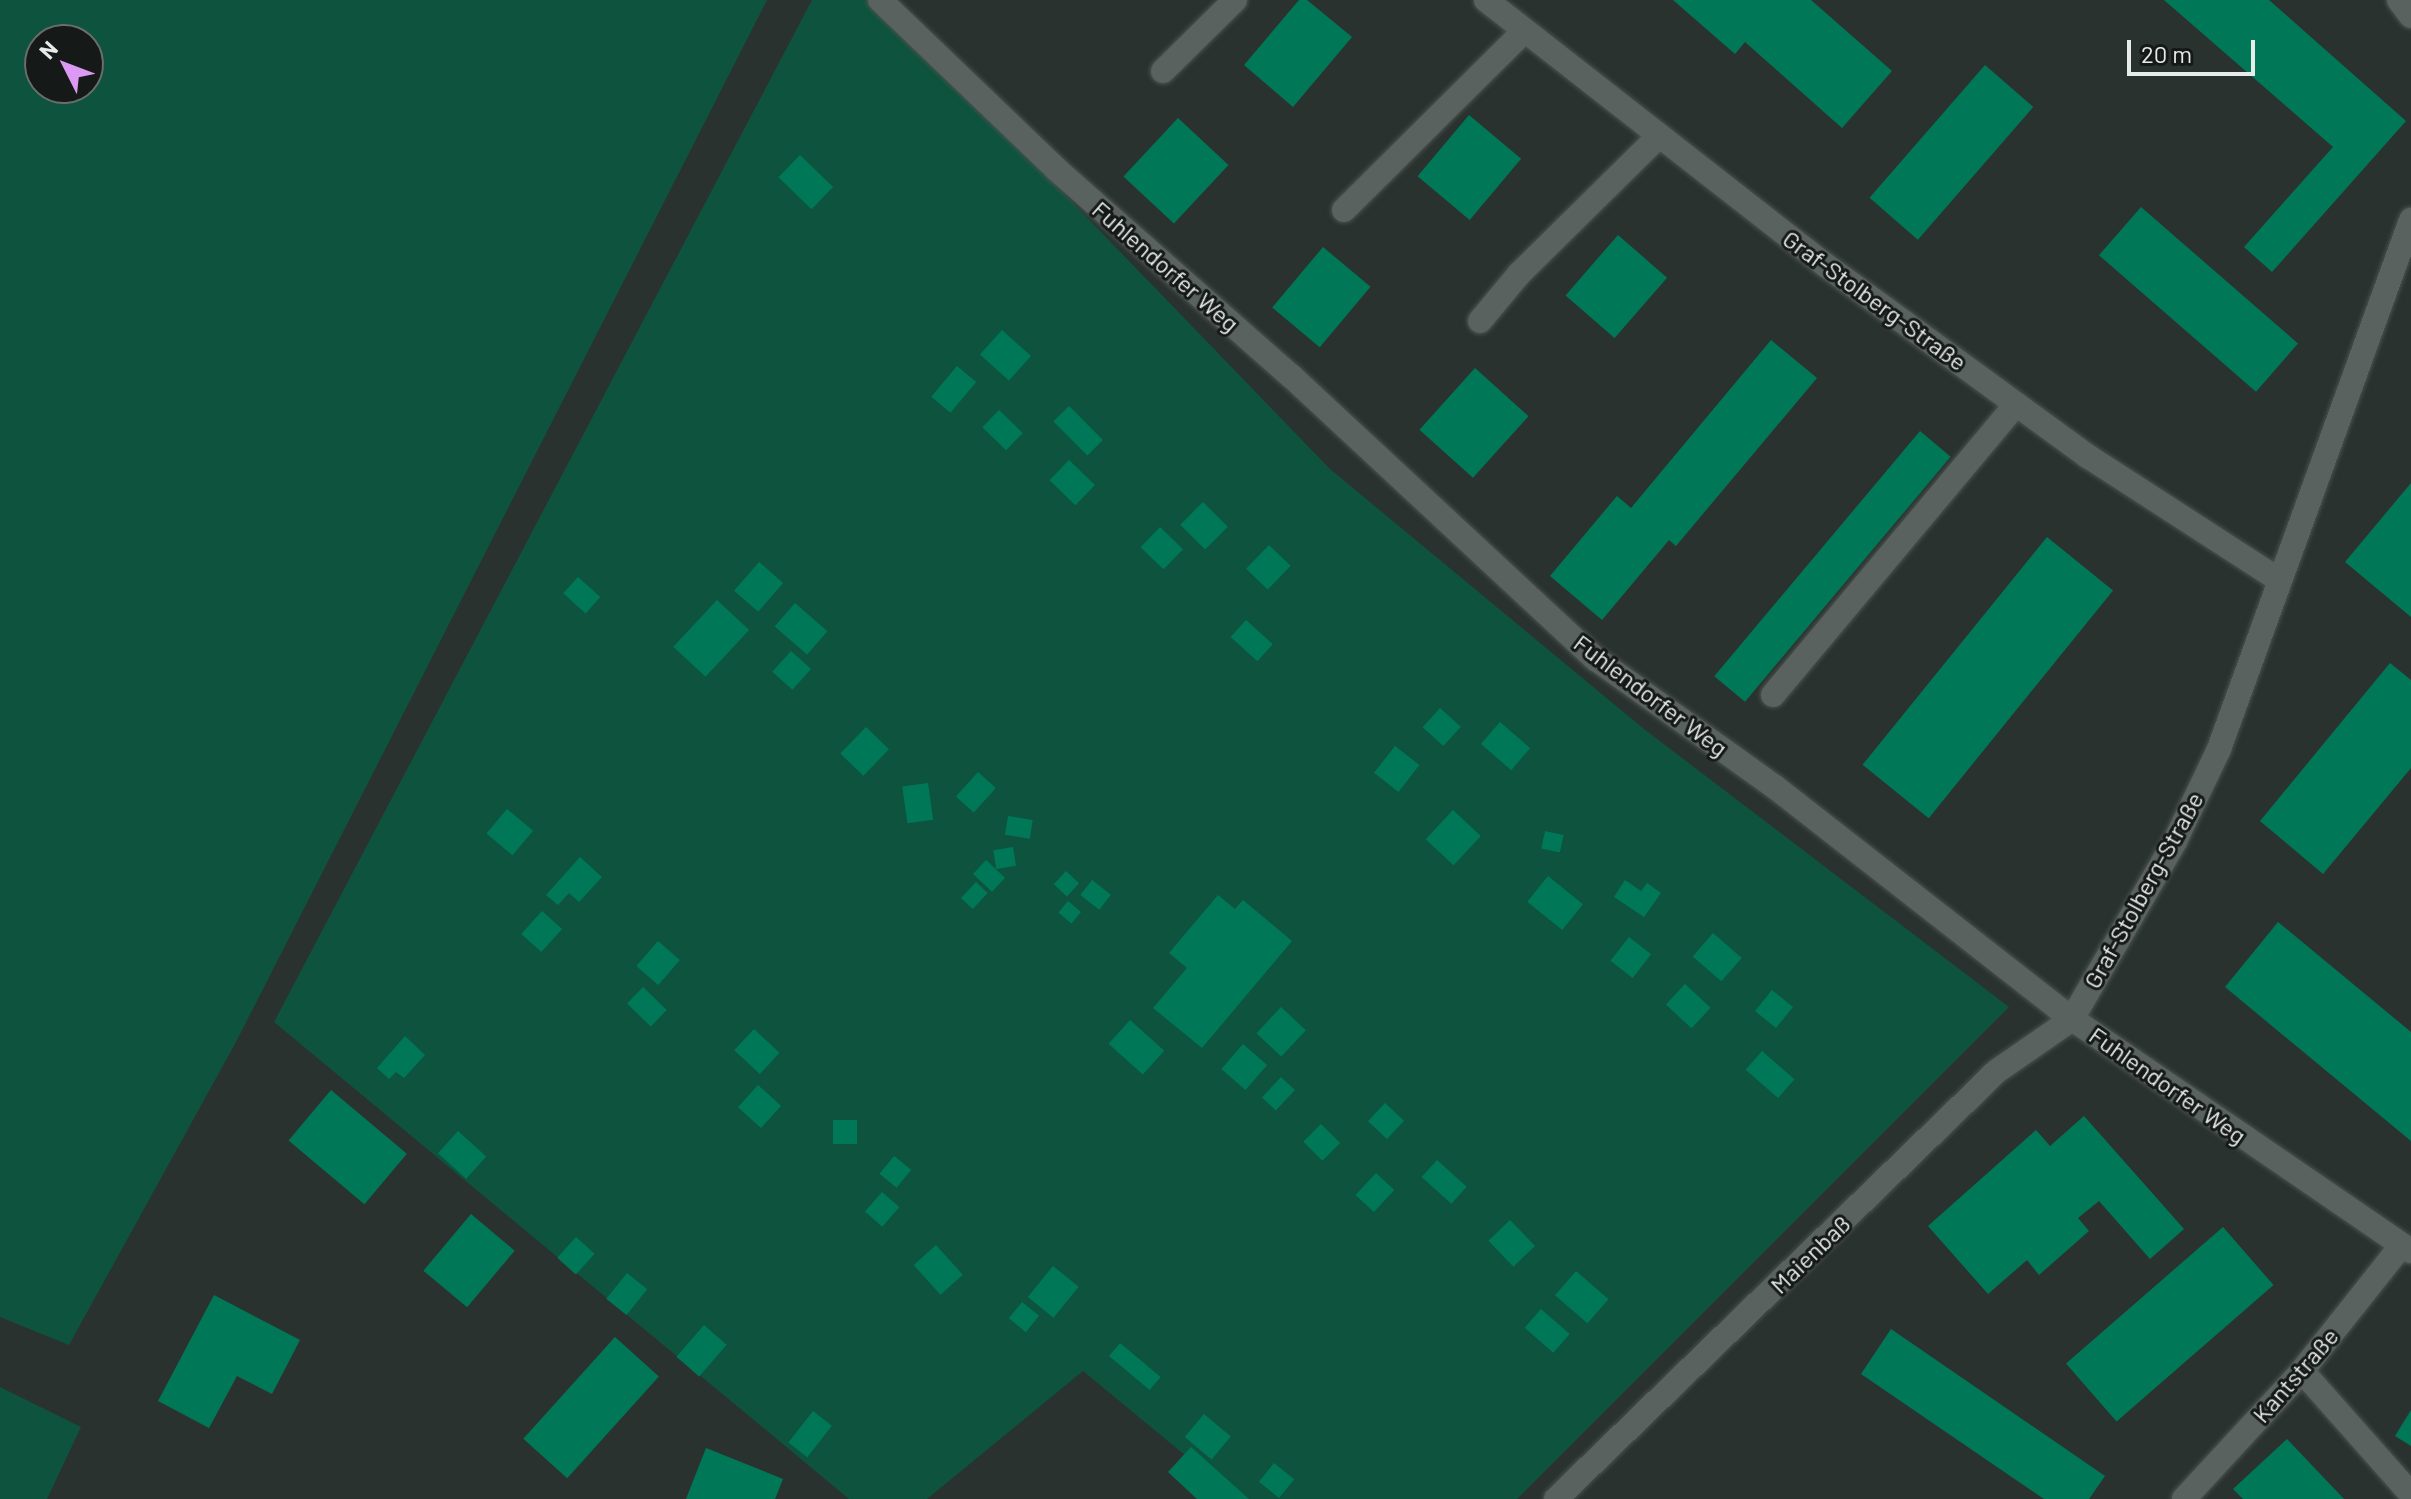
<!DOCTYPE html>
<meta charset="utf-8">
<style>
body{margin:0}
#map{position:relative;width:2411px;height:1499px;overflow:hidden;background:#2a322f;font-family:Barlow,sans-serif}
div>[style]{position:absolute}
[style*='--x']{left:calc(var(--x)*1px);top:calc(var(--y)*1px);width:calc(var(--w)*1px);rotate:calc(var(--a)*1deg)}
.green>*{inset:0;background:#0d533d}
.building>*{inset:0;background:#007858;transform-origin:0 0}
.roads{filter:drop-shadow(0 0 2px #49514e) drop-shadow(0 0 2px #49514e)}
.minor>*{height:24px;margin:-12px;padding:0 12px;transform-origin:12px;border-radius:12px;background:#59625e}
span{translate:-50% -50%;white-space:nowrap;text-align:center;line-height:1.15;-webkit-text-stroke:6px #151918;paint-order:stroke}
.street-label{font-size:24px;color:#e6ece9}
.north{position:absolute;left:24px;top:24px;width:80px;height:80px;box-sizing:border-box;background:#151918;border:2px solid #696d6c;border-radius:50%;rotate:312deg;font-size:22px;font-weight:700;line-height:32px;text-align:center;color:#e6ece9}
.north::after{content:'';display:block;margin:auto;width:28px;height:36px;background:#dc99f4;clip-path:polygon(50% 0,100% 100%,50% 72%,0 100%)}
.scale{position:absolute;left:2127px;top:40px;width:128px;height:36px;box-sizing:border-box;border:4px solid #e6ece9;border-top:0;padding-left:10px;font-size:24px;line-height:28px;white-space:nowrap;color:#e6ece9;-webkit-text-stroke:6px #151918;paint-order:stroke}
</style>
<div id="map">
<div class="green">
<div style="clip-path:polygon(evenodd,0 0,767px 0,236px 1042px,69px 1345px,0 1317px,0 0,88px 40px,88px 88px,40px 88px,40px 40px,88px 40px)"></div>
<div style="clip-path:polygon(812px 0,877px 0,1330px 469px,1644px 729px,2009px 1007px,1517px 1499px,1238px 1499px,1083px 1371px,927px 1499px,849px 1499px,274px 1022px)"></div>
<div style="clip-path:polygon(0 1387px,81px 1427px,47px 1499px,0 1499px)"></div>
</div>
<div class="building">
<div style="clip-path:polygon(1299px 0,1307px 0,1352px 37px,1293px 107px,1244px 65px)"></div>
<div style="clip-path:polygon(1673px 0,1811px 0,1892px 71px,1842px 128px,1745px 42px,1735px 54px)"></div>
<div style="clip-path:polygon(2164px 0,2269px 0,2406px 121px,2272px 272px,2244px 247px,2333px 147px)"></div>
<div style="left:1985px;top:65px;width:64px;height:176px;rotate:41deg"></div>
<div style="left:1469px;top:115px;width:68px;height:80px;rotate:40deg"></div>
<div style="left:1178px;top:118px;width:69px;height:80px;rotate:43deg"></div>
<div style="left:800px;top:155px;width:46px;height:31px;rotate:44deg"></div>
<div style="left:2141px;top:207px;width:208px;height:64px;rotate:41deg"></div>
<div style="left:1618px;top:235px;width:65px;height:80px;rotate:41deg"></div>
<div style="left:1323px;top:247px;width:62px;height:79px;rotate:40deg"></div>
<div style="left:1002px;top:330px;width:39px;height:33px;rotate:42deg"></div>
<div style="clip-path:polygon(1771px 340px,1817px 378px,1676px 546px,1669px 540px,1602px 620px,1550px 576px,1617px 496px,1631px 508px)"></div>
<div style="left:957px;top:366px;width:25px;height:40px;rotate:40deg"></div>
<div style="left:1475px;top:368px;width:72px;height:83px;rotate:42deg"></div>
<div style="left:1069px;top:406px;width:48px;height:22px;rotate:45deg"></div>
<div style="left:999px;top:410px;width:33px;height:24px;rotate:44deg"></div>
<div style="left:1920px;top:431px;width:40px;height:320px;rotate:40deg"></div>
<div style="left:1069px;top:460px;width:36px;height:28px;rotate:44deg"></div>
<div style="clip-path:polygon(2411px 483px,2411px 617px,2345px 562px)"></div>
<div style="left:1203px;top:502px;width:35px;height:32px;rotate:45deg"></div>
<div style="left:1160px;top:527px;width:32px;height:28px;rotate:44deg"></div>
<div style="left:2047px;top:537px;width:85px;height:293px;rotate:39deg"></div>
<div style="left:1269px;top:545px;width:30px;height:33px;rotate:44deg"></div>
<div style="left:759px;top:562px;width:32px;height:38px;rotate:41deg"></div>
<div style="left:578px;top:577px;width:30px;height:22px;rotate:42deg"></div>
<div style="left:717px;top:600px;width:44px;height:64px;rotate:43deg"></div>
<div style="left:795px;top:603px;width:43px;height:31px;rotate:41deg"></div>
<div style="left:1246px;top:620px;width:36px;height:23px;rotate:42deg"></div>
<div style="left:791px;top:651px;width:27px;height:28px;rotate:42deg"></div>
<div style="clip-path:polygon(2390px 663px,2411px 680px,2411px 768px,2323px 874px,2260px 821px)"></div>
<div style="left:1440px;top:708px;width:28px;height:26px;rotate:42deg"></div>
<div style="left:1500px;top:722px;width:40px;height:29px;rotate:41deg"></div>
<div style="left:866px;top:727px;width:32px;height:37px;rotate:44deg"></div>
<div style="left:1395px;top:746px;width:31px;height:34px;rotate:38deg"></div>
<div style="left:978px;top:772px;width:24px;height:33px;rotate:42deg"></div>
<div style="left:928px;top:783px;width:37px;height:26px;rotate:82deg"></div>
<div style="left:507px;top:809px;width:34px;height:32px;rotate:40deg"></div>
<div style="left:1453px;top:810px;width:38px;height:40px;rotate:43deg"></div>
<div style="left:1008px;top:816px;width:25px;height:19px;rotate:9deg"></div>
<div style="left:1545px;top:831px;width:19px;height:18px;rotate:12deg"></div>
<div style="left:1013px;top:847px;width:19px;height:20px;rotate:81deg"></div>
<div style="clip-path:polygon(580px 857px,602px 877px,579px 902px,569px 893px,558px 905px,546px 895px)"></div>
<div style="left:986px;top:860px;width:26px;height:19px;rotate:43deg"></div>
<div style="left:1066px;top:871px;width:18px;height:18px;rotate:43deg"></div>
<div style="left:1548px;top:876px;width:45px;height:33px;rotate:39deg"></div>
<div style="left:1092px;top:880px;width:24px;height:19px;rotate:38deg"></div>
<div style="clip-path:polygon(1625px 880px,1641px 891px,1647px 883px,1661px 893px,1644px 917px,1614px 897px)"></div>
<div style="left:976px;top:882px;width:16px;height:22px;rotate:43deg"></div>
<div style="clip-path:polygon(1218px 895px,1235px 909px,1243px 900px,1292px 941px,1202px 1048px,1153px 1008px,1187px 968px,1169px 953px)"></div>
<div style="left:1068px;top:901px;width:17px;height:15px;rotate:40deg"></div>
<div style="left:542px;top:911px;width:27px;height:31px;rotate:42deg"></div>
<div style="clip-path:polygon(2278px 922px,2411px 1032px,2411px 1141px,2225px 987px)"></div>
<div style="left:1713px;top:933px;width:38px;height:31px;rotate:41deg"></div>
<div style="left:1629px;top:937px;width:28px;height:30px;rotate:38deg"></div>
<div style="left:658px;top:941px;width:29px;height:33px;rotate:41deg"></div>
<div style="left:1685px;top:984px;width:35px;height:28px;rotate:43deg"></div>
<div style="left:643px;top:987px;width:33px;height:23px;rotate:44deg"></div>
<div style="left:1772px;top:990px;width:27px;height:27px;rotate:39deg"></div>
<div style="left:1281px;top:1007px;width:34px;height:36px;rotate:43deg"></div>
<div style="left:1130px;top:1020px;width:46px;height:32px;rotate:42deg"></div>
<div style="left:754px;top:1029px;width:35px;height:29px;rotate:43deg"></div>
<div style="clip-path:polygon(405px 1036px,425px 1055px,404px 1078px,396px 1072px,389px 1079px,377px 1068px)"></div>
<div style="left:1243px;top:1044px;width:32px;height:33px;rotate:41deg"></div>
<div style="left:1762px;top:1051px;width:43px;height:25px;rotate:41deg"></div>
<div style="left:1281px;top:1077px;width:19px;height:28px;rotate:43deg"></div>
<div style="left:758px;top:1085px;width:31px;height:30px;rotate:42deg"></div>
<div style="left:331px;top:1090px;width:99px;height:66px;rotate:40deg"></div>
<div style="left:1385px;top:1103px;width:26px;height:25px;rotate:43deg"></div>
<div style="clip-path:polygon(2084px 1116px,2184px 1229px,2150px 1259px,2099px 1201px,2078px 1218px,2089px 1231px,2039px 1275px,2027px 1260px,1988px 1294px,1928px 1226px,2036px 1130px,2050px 1146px)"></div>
<div style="left:833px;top:1120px;width:24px;height:24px"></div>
<div style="left:1321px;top:1124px;width:27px;height:25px;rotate:45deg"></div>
<div style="left:458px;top:1131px;width:38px;height:30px;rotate:42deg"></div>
<div style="left:894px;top:1156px;width:22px;height:23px;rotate:39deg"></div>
<div style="left:1437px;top:1160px;width:40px;height:23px;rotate:42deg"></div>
<div style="left:1376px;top:1173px;width:25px;height:30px;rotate:43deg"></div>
<div style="left:882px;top:1192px;width:23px;height:26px;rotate:41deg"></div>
<div style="left:471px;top:1214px;width:57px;height:74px;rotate:40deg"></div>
<div style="left:1510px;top:1220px;width:36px;height:30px;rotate:46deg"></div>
<div style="left:2223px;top:1227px;width:77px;height:208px;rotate:49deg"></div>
<div style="left:576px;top:1237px;width:25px;height:28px;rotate:42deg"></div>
<div style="left:936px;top:1245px;width:40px;height:30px;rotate:48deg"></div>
<div style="left:1053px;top:1266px;width:33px;height:40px;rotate:39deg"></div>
<div style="left:1576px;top:1271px;width:43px;height:32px;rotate:41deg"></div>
<div style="left:627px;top:1273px;width:26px;height:33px;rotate:39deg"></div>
<div style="clip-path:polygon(214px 1295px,300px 1340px,272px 1394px,237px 1376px,209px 1428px,158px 1401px)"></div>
<div style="left:1022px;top:1302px;width:22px;height:21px;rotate:39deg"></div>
<div style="left:1541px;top:1309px;width:38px;height:25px;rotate:41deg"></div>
<div style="left:704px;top:1325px;width:30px;height:42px;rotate:41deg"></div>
<div style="clip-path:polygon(1891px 1329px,2105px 1476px,2089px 1499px,2044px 1499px,1861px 1374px)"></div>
<div style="left:615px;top:1337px;width:59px;height:137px;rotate:42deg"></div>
<div style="left:1120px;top:1343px;width:53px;height:17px;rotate:40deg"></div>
<div style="clip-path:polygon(2411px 1410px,2411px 1446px,2395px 1436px)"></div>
<div style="left:813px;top:1411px;width:24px;height:40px;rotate:38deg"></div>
<div style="left:1204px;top:1414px;width:35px;height:30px;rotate:40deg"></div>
<div style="clip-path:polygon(2287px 1439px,2344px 1499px,2243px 1499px,2233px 1489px)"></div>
<div style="clip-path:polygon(1191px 1447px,1249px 1499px,1197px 1499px,1168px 1472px)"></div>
<div style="clip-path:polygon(706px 1448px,783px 1479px,775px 1499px,686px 1499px)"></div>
<div style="left:1274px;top:1463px;width:26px;height:24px;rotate:39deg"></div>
</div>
<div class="roads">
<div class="minor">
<div style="--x:880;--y:0;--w:244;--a:43.8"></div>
<div style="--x:1056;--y:169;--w:313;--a:41.4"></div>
<div style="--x:1291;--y:376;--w:416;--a:42.9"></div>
<div style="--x:1596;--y:659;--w:220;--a:35.6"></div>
<div style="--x:1775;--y:787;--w:377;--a:38"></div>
<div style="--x:2072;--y:1019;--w:411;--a:34.4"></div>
<div style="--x:1486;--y:0;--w:429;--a:38"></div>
<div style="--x:1824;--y:264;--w:328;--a:36.1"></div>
<div style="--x:2089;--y:457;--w:226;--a:32.9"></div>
<div style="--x:2399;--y:0;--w:20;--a:53"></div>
<div style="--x:1163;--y:71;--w:101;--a:-44.6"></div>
<div style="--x:1344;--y:210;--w:254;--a:-44.8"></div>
<div style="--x:1480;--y:321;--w:61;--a:-50.3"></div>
<div style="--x:1519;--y:274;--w:197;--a:-44.6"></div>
<div style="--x:1773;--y:695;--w:379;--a:-50.1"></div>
<div style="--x:2302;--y:1371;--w:164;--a:48.5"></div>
<div style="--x:1556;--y:1499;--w:615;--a:-44.14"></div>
<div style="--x:1997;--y:1071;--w:91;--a:-34.7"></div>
<div style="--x:2072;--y:1019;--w:206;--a:-59.9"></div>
<div style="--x:2175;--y:841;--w:102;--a:-64.4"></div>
<div style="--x:2219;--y:749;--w:563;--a:-70.05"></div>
<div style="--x:2184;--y:1499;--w:174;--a:-47.3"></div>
<div style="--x:2302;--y:1371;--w:159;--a:-51.6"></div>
</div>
</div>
<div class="street-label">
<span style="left:1166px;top:266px;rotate:41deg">Fuhlendorfer Weg</span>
<span style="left:1875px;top:300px;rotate:36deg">Graf-Stolberg-Straße</span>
<span style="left:1651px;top:695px;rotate:37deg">Fuhlendorfer Weg</span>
<span style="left:2143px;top:890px;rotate:-61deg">Graf-Stolberg-Straße</span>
<span style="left:2168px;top:1085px;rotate:35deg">Fuhlendorfer Weg</span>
<span style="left:1810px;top:1254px;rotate:-44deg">Maienbaß</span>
<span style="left:2295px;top:1375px;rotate:-49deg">Kantstraße</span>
</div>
<div class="north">N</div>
<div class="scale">20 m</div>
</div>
